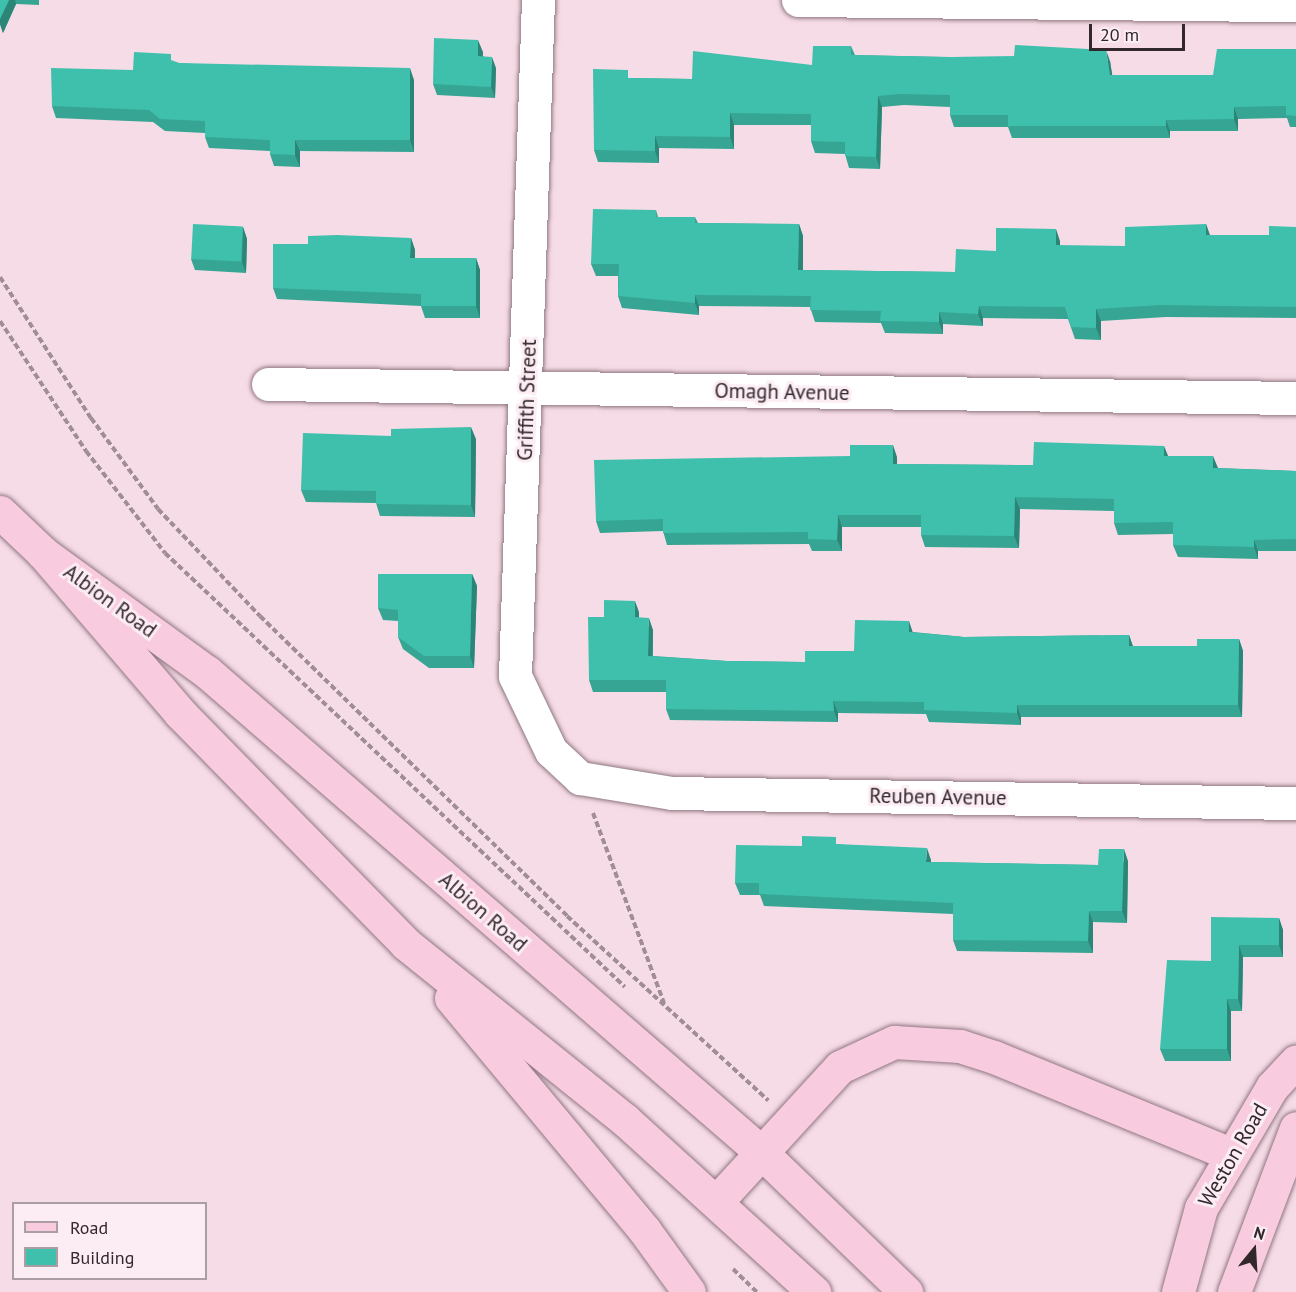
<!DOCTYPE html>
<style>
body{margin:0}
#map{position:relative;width:1296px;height:1292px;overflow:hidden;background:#f6dce6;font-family:"PT Sans",sans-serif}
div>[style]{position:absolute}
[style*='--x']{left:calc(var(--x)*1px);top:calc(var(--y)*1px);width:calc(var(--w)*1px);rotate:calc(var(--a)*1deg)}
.path>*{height:4px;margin-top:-2px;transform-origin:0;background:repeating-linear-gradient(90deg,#a08d95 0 6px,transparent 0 9px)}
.roads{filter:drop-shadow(0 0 2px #8f7781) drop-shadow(0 0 2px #8f7781)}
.minor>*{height:33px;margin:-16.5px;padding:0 16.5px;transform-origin:16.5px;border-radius:16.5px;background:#fff}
.major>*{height:33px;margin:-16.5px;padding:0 16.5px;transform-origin:16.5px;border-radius:16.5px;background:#f9cbdf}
.wall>*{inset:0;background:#36a594}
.shaded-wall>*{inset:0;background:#2c8678}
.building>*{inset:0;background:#3fc0ac;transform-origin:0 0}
span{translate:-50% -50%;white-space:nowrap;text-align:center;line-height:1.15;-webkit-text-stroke:6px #fcecf3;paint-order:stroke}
.street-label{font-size:21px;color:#32282c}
.legend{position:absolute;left:12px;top:1202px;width:195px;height:78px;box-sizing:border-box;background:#fcecf3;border:2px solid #ab9ea3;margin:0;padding:8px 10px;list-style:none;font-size:18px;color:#32282c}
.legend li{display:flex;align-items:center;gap:12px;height:30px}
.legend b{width:30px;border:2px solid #ab9ea3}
.north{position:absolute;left:1224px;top:1220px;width:60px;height:60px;-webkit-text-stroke:4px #fcecf3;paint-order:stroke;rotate:18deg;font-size:16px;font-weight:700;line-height:24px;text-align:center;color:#32282c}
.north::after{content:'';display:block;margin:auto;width:21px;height:27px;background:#32282c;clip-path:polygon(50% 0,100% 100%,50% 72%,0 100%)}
.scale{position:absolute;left:1089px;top:24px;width:96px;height:27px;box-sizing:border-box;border:3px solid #32282c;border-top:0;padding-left:8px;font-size:18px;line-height:21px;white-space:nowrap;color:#32282c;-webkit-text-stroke:4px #fcecf3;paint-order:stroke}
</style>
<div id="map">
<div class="path">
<div style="--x:0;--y:277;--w:168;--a:57.2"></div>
<div style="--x:91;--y:418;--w:113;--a:53.6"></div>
<div style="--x:158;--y:509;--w:148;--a:46.4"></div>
<div style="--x:260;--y:616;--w:429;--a:44.3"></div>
<div style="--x:567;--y:916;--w:273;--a:42.5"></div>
<div style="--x:0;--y:321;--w:156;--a:56.5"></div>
<div style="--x:86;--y:451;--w:129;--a:52.2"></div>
<div style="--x:165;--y:553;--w:632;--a:43.33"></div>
<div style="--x:593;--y:813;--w:203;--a:69.5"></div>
<div style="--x:733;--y:1269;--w:33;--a:44"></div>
</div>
<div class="roads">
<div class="minor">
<div style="--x:538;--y:0;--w:676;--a:91.95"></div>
<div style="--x:515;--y:676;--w:83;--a:64.4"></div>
<div style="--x:551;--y:751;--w:40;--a:43"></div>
<div style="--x:580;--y:778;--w:93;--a:9.3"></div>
<div style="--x:672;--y:793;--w:624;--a:0.92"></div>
<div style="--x:798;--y:0;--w:498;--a:0.6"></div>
<div style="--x:268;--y:384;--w:1028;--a:0.78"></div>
</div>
<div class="major">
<div style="--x:0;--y:512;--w:59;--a:43.6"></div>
<div style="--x:43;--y:553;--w:211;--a:49.4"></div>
<div style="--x:180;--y:713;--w:323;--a:45.6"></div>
<div style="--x:406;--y:944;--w:281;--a:38.8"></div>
<div style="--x:625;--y:1120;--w:256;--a:42.3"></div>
<div style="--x:43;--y:553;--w:203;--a:36"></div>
<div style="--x:207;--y:672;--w:733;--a:40.91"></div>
<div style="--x:761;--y:1152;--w:202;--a:44"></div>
<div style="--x:451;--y:998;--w:303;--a:50.2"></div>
<div style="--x:645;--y:1231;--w:75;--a:54.2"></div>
<div style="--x:718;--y:1200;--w:180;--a:-47.5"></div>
<div style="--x:840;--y:1067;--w:60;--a:-24.8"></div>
<div style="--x:894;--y:1042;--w:66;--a:3.5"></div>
<div style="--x:960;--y:1046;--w:36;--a:18"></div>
<div style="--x:994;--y:1057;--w:255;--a:22.3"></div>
<div style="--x:1178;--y:1292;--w:87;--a:-74.7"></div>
<div style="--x:1201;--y:1208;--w:140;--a:-59.6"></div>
<div style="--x:1272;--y:1087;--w:35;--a:-47"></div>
<div style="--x:1234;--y:1292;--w:175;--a:-69.3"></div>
</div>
</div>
<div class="wall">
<div style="clip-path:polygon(0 0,39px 0,39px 5px,16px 4px,3px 33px,0 24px)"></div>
<div style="clip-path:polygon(851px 46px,855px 55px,1110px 61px,1112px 75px,1213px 75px,1296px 49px,1296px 127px,1290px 127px,1287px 118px,1238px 119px,1238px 131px,1170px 131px,1170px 138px,1012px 138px,1008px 127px,954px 127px,950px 115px,950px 107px,904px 105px,882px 107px,880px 169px,849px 168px,845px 154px,815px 153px,811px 141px,811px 125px,734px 125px,734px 149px,659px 148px,659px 163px,598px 162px,594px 150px,631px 78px,692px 79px,812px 65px)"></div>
<div style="clip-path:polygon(483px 52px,483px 56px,496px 68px,495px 98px,437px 95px,433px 84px)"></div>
<div style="clip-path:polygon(174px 62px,179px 63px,414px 80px,414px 152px,300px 151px,300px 167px,274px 166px,270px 154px,270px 151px,209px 148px,205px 137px,205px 133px,165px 131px,153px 122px,56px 118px,52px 106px,133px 70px)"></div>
<div style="clip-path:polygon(656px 210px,658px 217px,695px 217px,698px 223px,799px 224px,803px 236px,803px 270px,955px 272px,996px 251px,1060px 241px,1060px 246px,1125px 246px,1206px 224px,1210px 235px,1269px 235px,1296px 227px,1296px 318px,1166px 317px,1101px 321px,1101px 340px,1075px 339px,1068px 319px,983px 318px,983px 326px,943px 324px,943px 334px,885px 333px,881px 323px,815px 322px,810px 307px,699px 306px,699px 315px,622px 308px,618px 296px,618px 276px,596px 276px,591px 264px)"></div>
<div style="clip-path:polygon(243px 227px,247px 239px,246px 273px,195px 270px,191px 259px)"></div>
<div style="clip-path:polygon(411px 238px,415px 250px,415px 258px,476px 258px,480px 270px,480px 318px,425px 318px,421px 306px,277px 299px,273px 288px,308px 244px)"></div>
<div style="clip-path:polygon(476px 439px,475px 517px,380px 516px,376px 503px,306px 502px,301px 490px)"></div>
<div style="clip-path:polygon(1168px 456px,1218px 468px,1296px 471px,1296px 551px,1258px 551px,1258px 559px,1178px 557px,1173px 545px,1173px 534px,1118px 535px,1114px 523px,1114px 511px,1020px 509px,1019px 548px,925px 547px,921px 535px,921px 527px,842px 527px,842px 551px,812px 551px,809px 544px,667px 545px,663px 531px,600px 533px,596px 521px,897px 457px,897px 464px,1033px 465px)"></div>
<div style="clip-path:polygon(472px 574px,477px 586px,474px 668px,429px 668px,403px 649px,398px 637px,398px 621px,383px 620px,378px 608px)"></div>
<div style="clip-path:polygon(639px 612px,639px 618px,653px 630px,653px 656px,727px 661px,805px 662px,854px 651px,913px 632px,964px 637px,1129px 635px,1133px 646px,1197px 646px,1239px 639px,1243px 651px,1242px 717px,1021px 717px,1021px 725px,929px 722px,926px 714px,838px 713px,838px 722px,670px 720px,666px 709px,666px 692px,593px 692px,589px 680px,604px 617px)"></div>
<div style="clip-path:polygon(838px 844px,931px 860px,931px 862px,1098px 865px,1128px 861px,1127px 923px,1093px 922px,1093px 953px,957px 951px,953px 940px,953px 914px,764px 906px,760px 895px,740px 895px,735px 883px,802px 846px)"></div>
<div style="clip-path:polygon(1279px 918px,1283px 930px,1283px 957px,1243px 957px,1242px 1011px,1231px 1011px,1231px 1061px,1165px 1061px,1160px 1049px,1211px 961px)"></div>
</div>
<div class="shaded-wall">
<div style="clip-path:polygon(9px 0,15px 0,16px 4px,3px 33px,0 24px,0 19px)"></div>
<div style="clip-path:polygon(478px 40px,483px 52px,482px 68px,478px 56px)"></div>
<div style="clip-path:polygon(1106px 50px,1110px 61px,1114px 86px,1110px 75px)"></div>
<div style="clip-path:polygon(492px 57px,496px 68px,495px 98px,491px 87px)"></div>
<div style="clip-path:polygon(410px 68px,414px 80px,414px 152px,410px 140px)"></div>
<div style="clip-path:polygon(878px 96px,882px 107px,880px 169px,876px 157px)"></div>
<div style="clip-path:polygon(1234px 107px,1238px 119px,1238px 131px,1234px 119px)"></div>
<div style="clip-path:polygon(730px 113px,734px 125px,734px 149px,730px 137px)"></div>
<div style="clip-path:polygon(1166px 120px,1170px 131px,1170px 138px,1166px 126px)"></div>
<div style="clip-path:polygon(655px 136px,659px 148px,659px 163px,655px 151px)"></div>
<div style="clip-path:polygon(295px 140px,300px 151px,300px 167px,295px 155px)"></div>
<div style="clip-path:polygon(799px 224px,803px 236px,803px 282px,798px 270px)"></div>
<div style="clip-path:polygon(1206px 224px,1210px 236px,1206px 235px)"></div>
<div style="clip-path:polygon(243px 227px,247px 239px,246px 273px,242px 262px)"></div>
<div style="clip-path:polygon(1056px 229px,1060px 241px,1060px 257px,1056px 245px)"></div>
<div style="clip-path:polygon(411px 238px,415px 250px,415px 270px,410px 258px)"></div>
<div style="clip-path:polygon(476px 258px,480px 270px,480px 318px,476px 306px)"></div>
<div style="clip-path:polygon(695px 295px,699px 306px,699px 315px,695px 303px)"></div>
<div style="clip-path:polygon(979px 306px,983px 318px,983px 326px,978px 314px)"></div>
<div style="clip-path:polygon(1096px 309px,1101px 321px,1101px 340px,1096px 328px)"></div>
<div style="clip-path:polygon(939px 312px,943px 324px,943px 334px,939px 322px)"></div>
<div style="clip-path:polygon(471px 427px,476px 439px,475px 517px,471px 505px)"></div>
<div style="clip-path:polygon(893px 445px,897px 457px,897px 476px,893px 464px)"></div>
<div style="clip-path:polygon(1164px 446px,1169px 458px,1164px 456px)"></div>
<div style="clip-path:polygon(1213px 456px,1218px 468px,1213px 468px)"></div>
<div style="clip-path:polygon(1015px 497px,1020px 509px,1019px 548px,1014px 536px)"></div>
<div style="clip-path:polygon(838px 515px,842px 527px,842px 551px,837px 540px)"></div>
<div style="clip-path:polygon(1254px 540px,1258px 551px,1258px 559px,1254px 547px)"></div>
<div style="clip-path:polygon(472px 574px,477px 586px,474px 668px,470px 656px)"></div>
<div style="clip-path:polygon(635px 601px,639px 612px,639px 629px,635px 617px)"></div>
<div style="clip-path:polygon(649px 618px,653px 630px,652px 668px,648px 656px)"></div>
<div style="clip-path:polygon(909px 621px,913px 633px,909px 632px)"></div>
<div style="clip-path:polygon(1129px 635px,1133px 647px,1129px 646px)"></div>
<div style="clip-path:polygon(1239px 639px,1243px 651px,1242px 717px,1238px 705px)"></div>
<div style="clip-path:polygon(833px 701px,838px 713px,838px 722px,834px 711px)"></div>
<div style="clip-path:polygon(1017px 705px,1021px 717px,1021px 725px,1017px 713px)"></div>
<div style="clip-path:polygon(927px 848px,931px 860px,930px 873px,926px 862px)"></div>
<div style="clip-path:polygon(1124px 849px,1128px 861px,1127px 923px,1122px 911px)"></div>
<div style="clip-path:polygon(1089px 911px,1093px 922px,1093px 953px,1088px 941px)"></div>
<div style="clip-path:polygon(1279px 918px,1283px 930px,1283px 957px,1279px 945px)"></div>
<div style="clip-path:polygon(1239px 945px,1243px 957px,1242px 1011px,1238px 999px)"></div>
<div style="clip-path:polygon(1227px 999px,1231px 1011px,1231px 1061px,1227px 1049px)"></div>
</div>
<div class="building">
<div style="clip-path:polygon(0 0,9px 0,0 19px)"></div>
<div style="clip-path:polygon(434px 38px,478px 40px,478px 56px,492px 57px,491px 87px,433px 84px)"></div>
<div style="clip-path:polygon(1015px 45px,1106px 50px,1110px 75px,1213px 75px,1217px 49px,1296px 49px,1296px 116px,1286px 115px,1286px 106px,1234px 107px,1234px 119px,1166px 120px,1166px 126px,1008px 126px,1008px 115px,950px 115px,950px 95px,900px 94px,878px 96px,876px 157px,845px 156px,845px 142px,811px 141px,811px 114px,730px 113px,730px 137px,655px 136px,655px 151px,594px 150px,593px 69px,628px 70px,628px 78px,692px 79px,693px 51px,812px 65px,813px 46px,851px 46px,851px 55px,951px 57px,1014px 56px)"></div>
<div style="clip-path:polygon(134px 52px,171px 54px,171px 60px,179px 63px,410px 68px,410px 140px,295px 140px,295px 155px,270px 154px,270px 140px,205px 137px,205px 121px,160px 119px,149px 110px,52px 106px,51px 68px,133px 70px)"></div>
<div style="clip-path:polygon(593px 209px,656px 210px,656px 217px,695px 217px,695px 223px,799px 224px,798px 270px,955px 272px,956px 249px,996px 251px,996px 228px,1056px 229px,1056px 245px,1125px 246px,1125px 227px,1206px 224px,1206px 235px,1269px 235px,1269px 226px,1296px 227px,1296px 307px,1162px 305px,1096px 309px,1096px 328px,1071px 327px,1065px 307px,979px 306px,978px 314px,939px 312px,939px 322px,880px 321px,881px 311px,810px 310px,811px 296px,695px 295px,695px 303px,618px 296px,619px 264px,591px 264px)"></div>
<div style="left:193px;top:224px;width:50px;height:35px;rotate:3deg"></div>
<div style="clip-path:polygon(337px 235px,411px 238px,410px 258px,476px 258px,476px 306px,421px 306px,421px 294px,273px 288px,273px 244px,308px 244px,308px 236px)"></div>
<div style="clip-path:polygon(471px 427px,471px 505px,376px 504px,376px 491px,301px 490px,303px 433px,391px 436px,391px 429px)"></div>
<div style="clip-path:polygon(1034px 442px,1164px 446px,1164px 456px,1213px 456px,1213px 468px,1296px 471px,1296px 539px,1254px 540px,1254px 547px,1173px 545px,1173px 522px,1114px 523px,1114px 499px,1015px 497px,1014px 536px,921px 535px,921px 515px,838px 515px,837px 540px,808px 539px,808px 532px,663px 533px,663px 519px,596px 521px,594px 460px,850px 456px,850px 445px,893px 445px,893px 464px,1033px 465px)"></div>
<div style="clip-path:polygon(378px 574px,472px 574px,470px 656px,424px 656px,398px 637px,398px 610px,378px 608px)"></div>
<div style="clip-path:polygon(604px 600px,635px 601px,635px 617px,649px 618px,648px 656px,727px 661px,805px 662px,805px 651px,854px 651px,855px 620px,909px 621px,909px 632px,964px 637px,1129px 635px,1129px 646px,1197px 646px,1197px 639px,1239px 639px,1238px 705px,1017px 705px,1017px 713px,924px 710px,924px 702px,833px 701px,834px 711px,666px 709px,666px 680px,589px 680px,588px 617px,604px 617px)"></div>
<div style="clip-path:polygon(802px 836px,836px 837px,836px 844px,927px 848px,926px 862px,1098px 865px,1099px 849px,1124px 849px,1122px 911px,1089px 911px,1088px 941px,953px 940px,953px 903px,759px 894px,759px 883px,735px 883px,736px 845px,802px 846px)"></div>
<div style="clip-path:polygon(1211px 917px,1279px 918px,1279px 945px,1239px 945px,1238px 999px,1227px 999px,1227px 1049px,1160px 1049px,1167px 960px,1211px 961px)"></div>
</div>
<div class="street-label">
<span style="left:782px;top:392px;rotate:1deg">Omagh Avenue</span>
<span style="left:527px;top:400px;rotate:-88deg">Griffith Street</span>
<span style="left:110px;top:601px;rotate:36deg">Albion Road</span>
<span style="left:938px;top:797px;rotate:1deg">Reuben Avenue</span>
<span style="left:483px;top:912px;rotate:41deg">Albion Road</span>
<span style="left:1233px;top:1155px;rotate:-60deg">Weston Road</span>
</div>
<ul class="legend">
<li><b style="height:8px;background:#f9cbdf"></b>Road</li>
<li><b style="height:16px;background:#3fc0ac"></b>Building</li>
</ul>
<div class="north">N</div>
<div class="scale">20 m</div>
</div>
